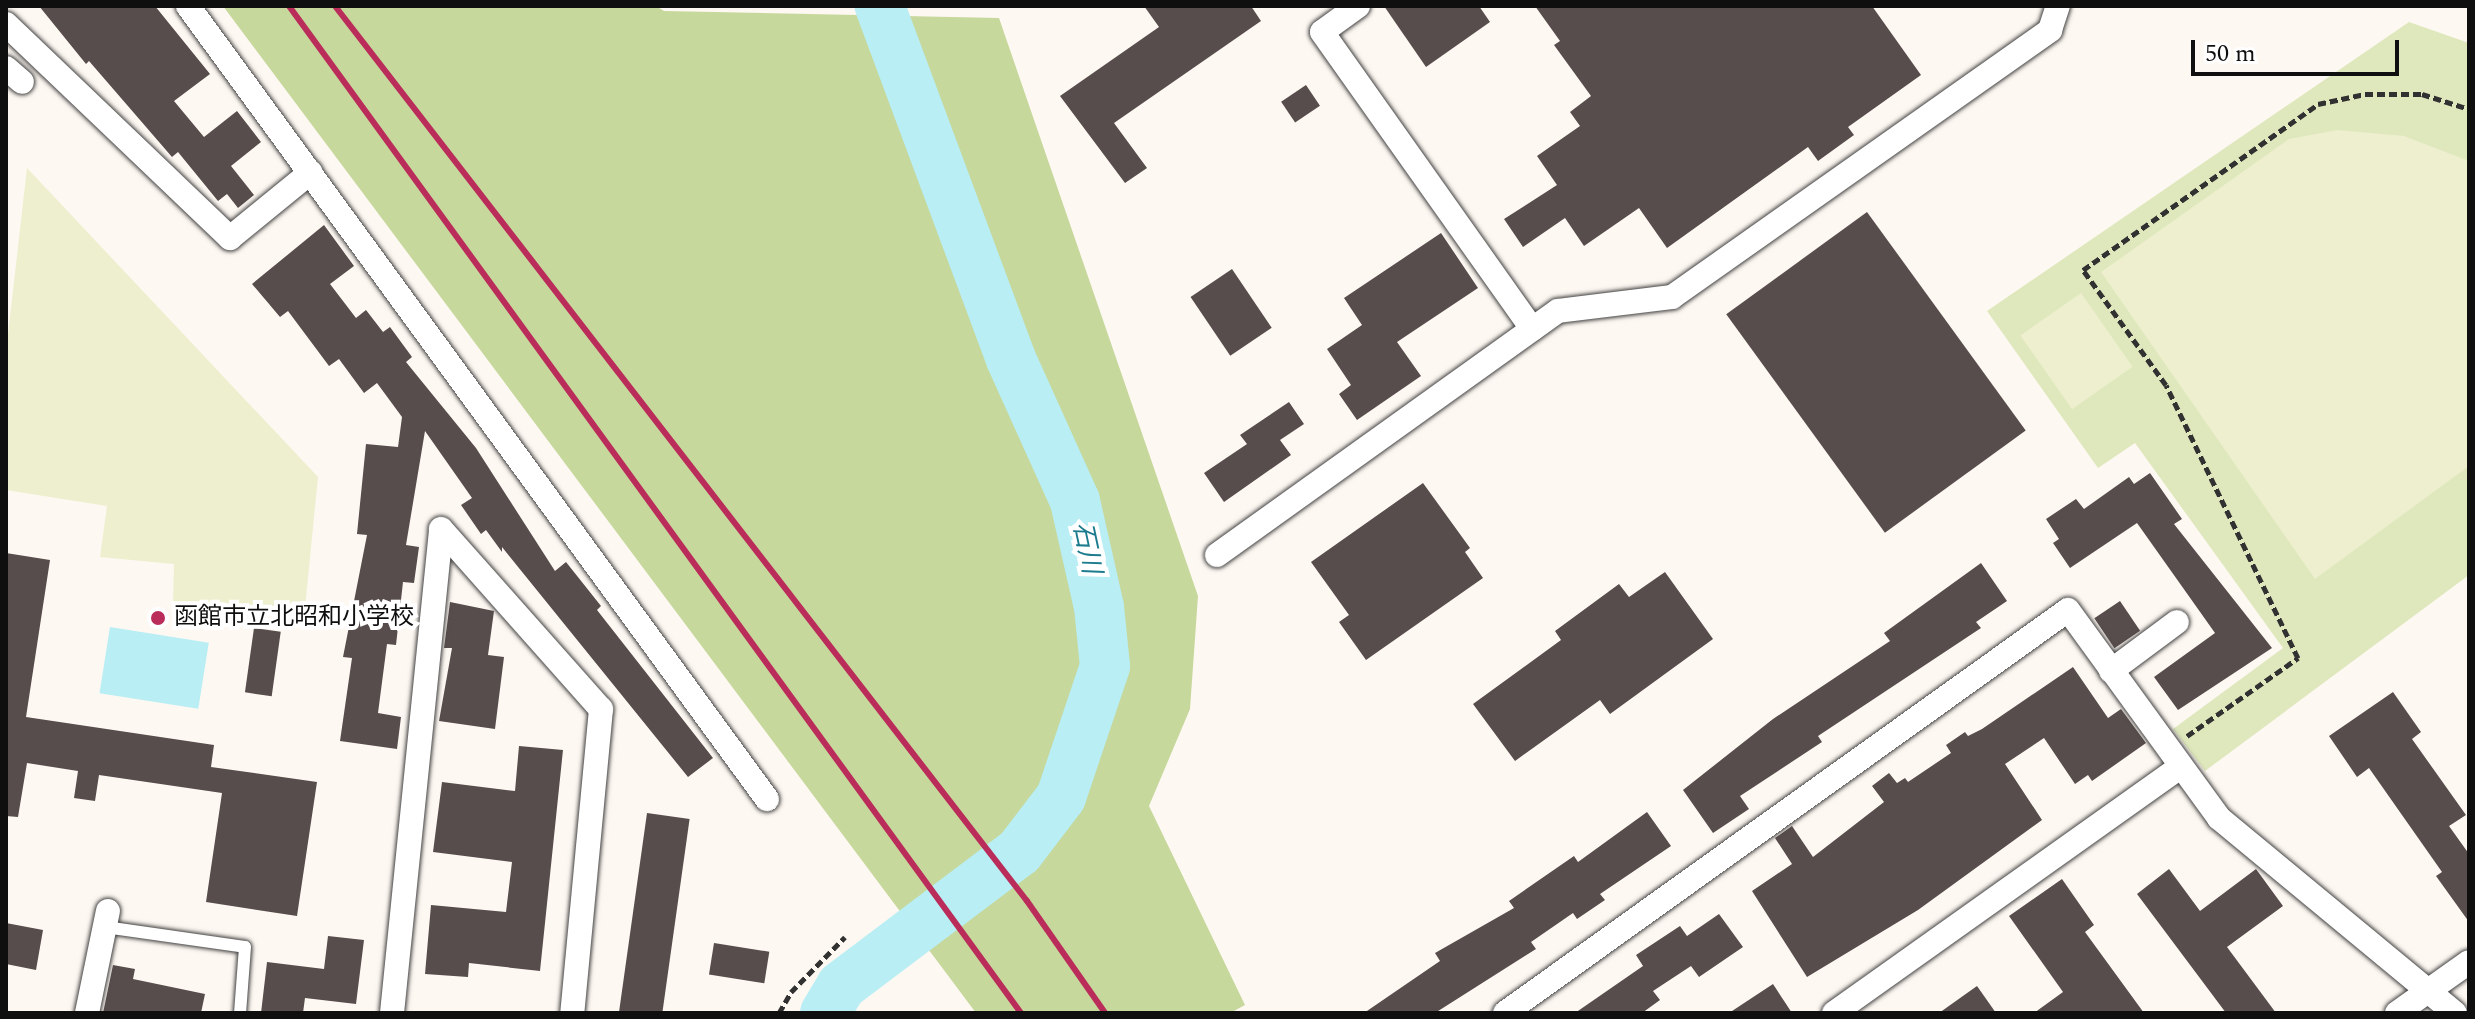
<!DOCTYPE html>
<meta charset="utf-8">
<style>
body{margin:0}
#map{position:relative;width:2475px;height:1019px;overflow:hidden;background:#fef8f2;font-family:Spectral,"Noto Sans JP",serif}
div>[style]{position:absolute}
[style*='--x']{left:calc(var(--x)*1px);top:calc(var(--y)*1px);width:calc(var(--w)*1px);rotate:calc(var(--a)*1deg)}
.green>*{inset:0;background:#dfe8bc}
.forest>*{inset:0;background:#c7d89c}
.pitch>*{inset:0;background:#edefce;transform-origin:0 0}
.water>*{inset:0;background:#b8eef4;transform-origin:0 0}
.river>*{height:50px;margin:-25px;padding:0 25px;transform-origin:25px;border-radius:25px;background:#b8eef4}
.building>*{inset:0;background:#574d4c;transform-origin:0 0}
.path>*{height:5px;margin-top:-2.5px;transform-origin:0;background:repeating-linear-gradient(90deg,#313131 0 8px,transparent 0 12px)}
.roads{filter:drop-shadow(0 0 2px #424242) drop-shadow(0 0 2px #424242)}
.service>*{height:12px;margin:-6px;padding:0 6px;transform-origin:6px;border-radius:6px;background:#fff}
.minor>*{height:24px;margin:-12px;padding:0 12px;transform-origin:12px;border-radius:12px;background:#fff}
.rail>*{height:6px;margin:-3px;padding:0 3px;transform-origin:3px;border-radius:3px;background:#ba2c5a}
.dots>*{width:22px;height:22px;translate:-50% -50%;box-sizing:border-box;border:4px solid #fff;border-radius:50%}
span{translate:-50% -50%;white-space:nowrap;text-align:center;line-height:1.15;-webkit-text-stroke:8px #fff;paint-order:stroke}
.poi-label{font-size:24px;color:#0f0f0f}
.left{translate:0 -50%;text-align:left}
.water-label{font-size:26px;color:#1c7c8e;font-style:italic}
.frame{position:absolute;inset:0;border:8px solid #0f0f0f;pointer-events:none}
.scale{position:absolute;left:2191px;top:40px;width:208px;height:36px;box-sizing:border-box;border:4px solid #0f0f0f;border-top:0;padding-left:10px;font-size:24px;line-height:28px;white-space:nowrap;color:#0f0f0f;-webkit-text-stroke:6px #fff;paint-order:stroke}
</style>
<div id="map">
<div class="green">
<div style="clip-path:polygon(2409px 22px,2469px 43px,2469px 575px,2205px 771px,2173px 729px,2283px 648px,2135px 443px,2098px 468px,1987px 311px)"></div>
</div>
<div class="forest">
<div style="clip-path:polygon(223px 6px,656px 6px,664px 11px,999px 18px,1198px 596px,1190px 709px,1149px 806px,1245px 1005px,1230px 1013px,976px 1013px)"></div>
</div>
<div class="pitch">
<div style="clip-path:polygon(2337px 130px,2404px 136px,2469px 161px,2469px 466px,2315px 579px,2101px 272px,2289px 139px)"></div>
<div style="clip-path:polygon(27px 168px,318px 477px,304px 618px,173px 601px,174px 564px,100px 557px,107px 506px,6px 490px,6px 352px)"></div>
<div style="left:2081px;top:293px;width:90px;height:74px;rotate:55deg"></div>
</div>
<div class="water">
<div style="left:110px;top:627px;width:100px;height:67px;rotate:9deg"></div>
</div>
<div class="river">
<div style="--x:825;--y:1013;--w:31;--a:-59"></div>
<div style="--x:841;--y:986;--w:223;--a:-37"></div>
<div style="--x:1019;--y:852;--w:69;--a:-52.6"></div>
<div style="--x:1061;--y:797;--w:138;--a:-71.4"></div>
<div style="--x:1105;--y:666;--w:59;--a:-95.8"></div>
<div style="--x:1099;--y:607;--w:109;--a:-102.8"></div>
<div style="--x:1075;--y:501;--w:156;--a:-114.3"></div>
<div style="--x:1011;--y:359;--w:377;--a:-110.4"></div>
</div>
<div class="building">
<div style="clip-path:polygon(39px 6px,155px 6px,210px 74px,174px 101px,204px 137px,237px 111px,261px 142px,231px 166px,254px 195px,238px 208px,227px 194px,218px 201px,178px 152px,172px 157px,89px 61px,86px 64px)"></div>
<div style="clip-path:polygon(1144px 6px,1251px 6px,1261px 21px,1114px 123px,1147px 168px,1125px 183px,1060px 96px,1159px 27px)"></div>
<div style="clip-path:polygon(1384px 6px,1479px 6px,1490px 22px,1426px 67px)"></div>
<div style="clip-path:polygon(1535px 6px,1872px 6px,1921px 75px,1848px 127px,1854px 135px,1818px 161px,1808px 147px,1667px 248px,1639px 208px,1584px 246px,1565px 218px,1523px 247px,1504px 219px,1557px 185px,1537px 156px,1580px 126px,1570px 112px,1591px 96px,1554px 45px,1560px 41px)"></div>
<div style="left:1306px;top:85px;width:25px;height:30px;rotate:56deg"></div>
<div style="left:1867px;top:212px;width:270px;height:174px;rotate:54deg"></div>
<div style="clip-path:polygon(324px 225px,354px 266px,330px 284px,356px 318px,366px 310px,383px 332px,390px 327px,412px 357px,406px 362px,476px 448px,555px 571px,566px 562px,601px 606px,597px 610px,713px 758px,688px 777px,502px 547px,502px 552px,486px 530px,481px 534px,461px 505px,472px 498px,425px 431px,406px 545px,419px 547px,414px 583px,403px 582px,396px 645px,387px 644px,378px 713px,401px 717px,397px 749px,340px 741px,352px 658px,343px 657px,367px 535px,357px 534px,366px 444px,398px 447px,402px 417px,377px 383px,364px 393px,339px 359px,329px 366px,288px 311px,280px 317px,252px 284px)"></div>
<div style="clip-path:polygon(1441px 233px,1478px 288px,1397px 342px,1421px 376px,1357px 420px,1339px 394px,1351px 385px,1327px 349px,1362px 325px,1344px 298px)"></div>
<div style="left:1232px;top:269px;width:71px;height:50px;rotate:56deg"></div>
<div style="clip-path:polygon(1289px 402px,1304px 424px,1280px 440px,1291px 455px,1224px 502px,1204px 473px,1247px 444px,1240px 435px)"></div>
<div style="clip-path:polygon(2150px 473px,2182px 519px,2174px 524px,2272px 648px,2178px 710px,2154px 677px,2215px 633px,2137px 523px,2070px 568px,2053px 543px,2059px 539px,2046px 519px,2076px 499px,2084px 509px,2129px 477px,2134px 484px)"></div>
<div style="clip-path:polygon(1423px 483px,1470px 548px,1465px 552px,1483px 578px,1366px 660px,1339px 622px,1349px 615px,1311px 562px)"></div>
<div style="clip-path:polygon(6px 553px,50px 560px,26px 717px,214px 745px,211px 767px,317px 782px,297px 916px,206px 902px,222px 793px,99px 775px,95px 801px,74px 798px,78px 771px,27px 763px,18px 817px,6px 816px)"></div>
<div style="clip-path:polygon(1981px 563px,2007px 601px,1976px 622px,1981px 628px,1818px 736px,1822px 742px,1740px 796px,1749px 809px,1713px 833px,1683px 790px,1773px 719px,1890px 641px,1884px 633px)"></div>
<div style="clip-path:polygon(1665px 572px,1713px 639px,1610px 714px,1600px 700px,1515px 761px,1473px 704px,1561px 640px,1555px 631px,1619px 584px,1629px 597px)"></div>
<div style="left:2120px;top:601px;width:36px;height:31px;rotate:56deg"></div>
<div style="clip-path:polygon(450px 602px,494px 611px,488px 655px,504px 657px,495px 729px,439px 721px,452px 648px,444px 648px)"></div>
<div style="left:254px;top:628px;width:27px;height:65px;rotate:8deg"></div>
<div style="clip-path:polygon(2073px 667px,2108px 718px,2121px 709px,2146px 743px,2092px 781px,2088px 775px,2075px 784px,2044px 738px,2005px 764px,2042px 820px,1918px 910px,1807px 977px,1752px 891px,1792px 864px,1775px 838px,1792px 826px,1813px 857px,1884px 802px,1872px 786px,1889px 773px,1897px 783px,1905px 778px,1908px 782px,1951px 753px,1946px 745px,1965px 732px,1968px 736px,1982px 729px)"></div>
<div style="clip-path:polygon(2393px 692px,2421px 732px,2412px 739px,2466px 815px,2449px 826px,2469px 854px,2469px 922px,2436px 876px,2442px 872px,2369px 768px,2357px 777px,2329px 736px)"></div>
<div style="clip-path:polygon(519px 746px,563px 750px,540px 971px,469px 963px,468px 977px,425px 974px,431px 905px,506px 912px,512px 862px,433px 852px,442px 782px,515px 791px)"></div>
<div style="clip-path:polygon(1647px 812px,1671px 846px,1600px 894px,1605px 900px,1577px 919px,1573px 913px,1531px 942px,1536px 949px,1435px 1013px,1364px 1013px,1440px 961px,1435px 953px,1514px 908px,1509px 901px,1574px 856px,1578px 862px)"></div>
<div style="left:647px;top:813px;width:43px;height:202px;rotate:8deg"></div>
<div style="clip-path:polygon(2169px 869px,2200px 911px,2256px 869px,2283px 906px,2227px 947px,2276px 1013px,2226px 1013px,2137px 894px)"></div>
<div style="clip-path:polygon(2062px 879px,2094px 925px,2085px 932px,2144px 1013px,2034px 1013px,2063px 992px,2009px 916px)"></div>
<div style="clip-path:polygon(1719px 914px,1743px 947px,1699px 977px,1691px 966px,1653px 991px,1660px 1000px,1642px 1013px,1575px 1013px,1643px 966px,1636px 955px,1680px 926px,1687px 936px)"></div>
<div style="clip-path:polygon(6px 923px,43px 930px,36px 970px,6px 964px)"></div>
<div style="clip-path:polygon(328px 936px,364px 940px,356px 1004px,305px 998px,303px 1013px,261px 1013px,267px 962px,324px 969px)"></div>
<div style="left:714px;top:943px;width:56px;height:32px;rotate:9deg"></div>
<div style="clip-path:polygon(113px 965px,135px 969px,133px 979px,205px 994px,201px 1013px,103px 1013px)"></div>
<div style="clip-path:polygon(1773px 984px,1792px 1013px,1729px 1013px)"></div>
<div style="clip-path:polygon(1977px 986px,1996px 1013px,1939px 1013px)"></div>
</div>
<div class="path">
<div style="--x:2187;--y:736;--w:136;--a:-35.1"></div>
<div style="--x:2298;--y:658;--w:303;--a:-115.8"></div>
<div style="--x:2166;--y:385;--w:142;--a:-125.8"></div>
<div style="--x:2083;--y:270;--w:288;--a:-35.2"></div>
<div style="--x:2318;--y:104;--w:48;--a:-12"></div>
<div style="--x:2365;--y:94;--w:57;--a:0"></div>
<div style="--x:2422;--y:94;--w:49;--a:17.7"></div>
<div style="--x:779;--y:1013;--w:24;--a:-60"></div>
<div style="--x:791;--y:992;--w:77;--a:-45.5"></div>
</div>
<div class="roads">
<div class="service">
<div style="--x:105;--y:927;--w:141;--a:8.1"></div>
<div style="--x:245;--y:947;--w:66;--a:94.3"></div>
</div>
<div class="minor">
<div style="--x:188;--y:6;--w:982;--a:53.87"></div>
<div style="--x:1358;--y:6;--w:44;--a:144.2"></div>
<div style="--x:1322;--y:32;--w:364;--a:54.7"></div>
<div style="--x:6;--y:24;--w:310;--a:43.7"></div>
<div style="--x:230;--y:238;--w:104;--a:-39.2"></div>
<div style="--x:6;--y:68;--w:21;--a:41"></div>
<div style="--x:1217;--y:555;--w:419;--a:-35.6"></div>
<div style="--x:1558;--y:311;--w:115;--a:-7"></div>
<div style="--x:1672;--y:297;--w:463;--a:-35.2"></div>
<div style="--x:2050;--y:30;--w:25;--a:-72"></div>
<div style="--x:2111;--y:671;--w:82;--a:-36.6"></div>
<div style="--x:87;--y:1013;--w:104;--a:-78.4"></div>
<div style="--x:392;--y:1013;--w:486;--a:-84.2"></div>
<div style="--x:441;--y:529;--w:241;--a:48.4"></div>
<div style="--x:601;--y:709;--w:305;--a:95.4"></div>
<div style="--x:1505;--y:1013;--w:692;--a:-35.6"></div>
<div style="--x:2068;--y:610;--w:257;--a:54"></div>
<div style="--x:2219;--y:818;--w:306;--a:39.6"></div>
<div style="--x:1834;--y:1013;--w:423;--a:-35.4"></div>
<div style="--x:2397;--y:1013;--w:88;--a:-35.3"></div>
</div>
</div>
<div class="rail">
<div style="--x:289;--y:6;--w:1245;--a:53.99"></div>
<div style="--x:335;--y:6;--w:1131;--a:52.29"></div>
<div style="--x:1027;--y:901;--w:136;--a:55.1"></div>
</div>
<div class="dots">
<div style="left:158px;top:618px;background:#ba2c5a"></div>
</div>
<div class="poi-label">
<span class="left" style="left:174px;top:618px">函館市立北昭和小学校</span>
</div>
<div class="water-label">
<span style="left:1086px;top:548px;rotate:78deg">石川</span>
</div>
<div class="frame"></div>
<div class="scale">50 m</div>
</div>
